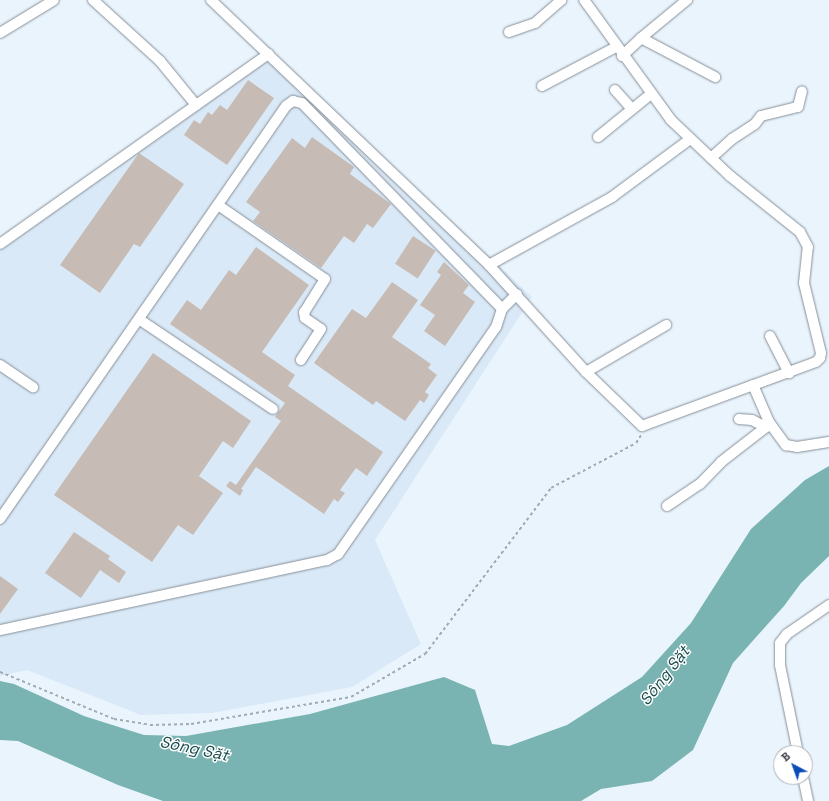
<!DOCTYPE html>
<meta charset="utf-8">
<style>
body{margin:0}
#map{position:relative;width:829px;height:801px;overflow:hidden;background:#eaf4fd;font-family:"Space Grotesk",sans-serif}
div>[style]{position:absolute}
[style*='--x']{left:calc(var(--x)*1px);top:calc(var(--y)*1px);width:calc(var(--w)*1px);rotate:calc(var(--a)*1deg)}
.built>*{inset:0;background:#dae9f7}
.water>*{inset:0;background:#79b3b2}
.building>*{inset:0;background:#c6bcb5;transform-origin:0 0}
.path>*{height:1.5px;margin-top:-0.75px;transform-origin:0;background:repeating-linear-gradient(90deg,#a2aab1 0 3px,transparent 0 6px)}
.roads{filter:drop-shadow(0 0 1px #868f97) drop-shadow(0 0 1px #868f97)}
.minor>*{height:10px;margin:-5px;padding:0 5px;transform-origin:5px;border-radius:5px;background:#fff}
span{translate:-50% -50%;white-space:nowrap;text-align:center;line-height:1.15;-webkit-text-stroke:3px #fff;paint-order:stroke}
.water-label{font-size:16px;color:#174b4b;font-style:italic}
.north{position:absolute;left:773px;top:745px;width:40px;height:40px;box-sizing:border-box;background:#fff;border:1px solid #afb1b3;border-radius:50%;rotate:319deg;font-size:11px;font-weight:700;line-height:16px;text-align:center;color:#383c40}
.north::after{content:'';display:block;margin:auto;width:14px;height:18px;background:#0b4db8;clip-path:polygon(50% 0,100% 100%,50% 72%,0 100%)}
</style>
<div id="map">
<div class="built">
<div style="clip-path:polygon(270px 50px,532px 297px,375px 540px,421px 644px,352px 687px,212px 713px,141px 715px,27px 670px,0 676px,0 250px)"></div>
</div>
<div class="water">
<div style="clip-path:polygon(829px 466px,829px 556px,801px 583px,784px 606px,733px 663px,693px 750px,652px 781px,601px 789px,581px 801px,163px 801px,118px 785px,18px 741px,0 740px,0 681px,14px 684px,84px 716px,144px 735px,186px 736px,310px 714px,444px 677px,475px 690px,492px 744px,509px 746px,567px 725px,642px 677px,691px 623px,751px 529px,805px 480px)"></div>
</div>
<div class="building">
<div style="clip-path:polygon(248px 80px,274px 98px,227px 165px,184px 135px,194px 120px,200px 124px,208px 112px,212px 115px,220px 105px,227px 110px)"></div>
<div style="clip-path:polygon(312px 137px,354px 167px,350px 174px,391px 204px,373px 228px,367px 224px,354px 243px,344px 236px,321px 268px,253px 221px,260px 212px,246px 202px,292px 138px,305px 148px)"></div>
<div style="clip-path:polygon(139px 153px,184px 184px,140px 247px,134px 244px,100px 293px,60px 265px)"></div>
<div style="left:413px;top:236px;width:27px;height:33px;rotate:33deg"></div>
<div style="clip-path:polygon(256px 247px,309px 285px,262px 352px,295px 375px,288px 386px,383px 452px,367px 476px,356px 468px,340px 490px,345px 493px,338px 502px,334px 499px,324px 514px,256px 467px,241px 489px,243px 490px,240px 496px,226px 486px,230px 481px,236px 485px,281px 421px,275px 417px,285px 403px,170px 324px,187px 300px,201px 310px,229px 270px,236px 275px)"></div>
<div style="clip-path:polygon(444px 262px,469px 285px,463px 293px,475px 302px,445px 346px,424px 331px,435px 315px,420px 305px,441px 275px,437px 272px)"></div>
<div style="clip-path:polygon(392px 282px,418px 300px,392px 337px,431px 364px,428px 368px,437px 375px,425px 392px,429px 395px,424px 403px,420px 400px,405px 421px,376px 401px,373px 405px,314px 363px,352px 309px,366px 318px)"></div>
<div style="clip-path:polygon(153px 353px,251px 421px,233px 448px,223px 441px,199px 476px,223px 493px,193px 535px,178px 525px,152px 562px,54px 495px)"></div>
<div style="clip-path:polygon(74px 532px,110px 556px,108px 559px,126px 572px,119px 583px,100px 570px,81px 598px,45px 573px)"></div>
<div style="clip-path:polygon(0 576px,18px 589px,0 614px)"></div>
</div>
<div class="path">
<div style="--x:0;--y:672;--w:123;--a:22.4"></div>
<div style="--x:114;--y:719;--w:36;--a:9"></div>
<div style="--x:150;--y:725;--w:41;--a:-1.4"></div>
<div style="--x:191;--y:724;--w:162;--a:-9.6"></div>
<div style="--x:351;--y:697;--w:86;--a:-30.2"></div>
<div style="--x:425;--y:654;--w:208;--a:-52.8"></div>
<div style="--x:551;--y:488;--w:96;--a:-27.9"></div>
<div style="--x:636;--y:443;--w:9;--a:-58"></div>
</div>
<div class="roads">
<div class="minor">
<div style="--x:93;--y:0;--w:91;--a:42.3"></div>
<div style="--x:160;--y:61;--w:57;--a:50.7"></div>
<div style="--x:211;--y:0;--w:384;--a:43.6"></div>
<div style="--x:489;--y:265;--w:144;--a:47.8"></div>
<div style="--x:586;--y:372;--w:78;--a:44"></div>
<div style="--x:642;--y:426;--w:185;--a:-20.2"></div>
<div style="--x:816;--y:362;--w:6;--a:-45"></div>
<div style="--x:820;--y:358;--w:5;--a:-79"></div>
<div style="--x:821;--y:353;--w:72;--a:-103.7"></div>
<div style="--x:804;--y:283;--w:36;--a:-84"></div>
<div style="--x:808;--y:247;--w:17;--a:-118"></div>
<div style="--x:800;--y:232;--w:90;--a:-141.3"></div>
<div style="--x:730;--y:176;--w:81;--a:-136.5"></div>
<div style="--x:671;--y:120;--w:148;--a:-125.9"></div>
<div style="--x:509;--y:32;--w:28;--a:-19"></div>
<div style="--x:535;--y:23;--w:35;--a:-41"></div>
<div style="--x:0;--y:33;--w:63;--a:-31.4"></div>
<div style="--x:641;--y:38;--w:60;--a:-39.6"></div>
<div style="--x:622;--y:56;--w:26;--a:-43"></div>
<div style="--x:641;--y:38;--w:84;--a:27.8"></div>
<div style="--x:542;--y:86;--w:84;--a:-27.8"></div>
<div style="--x:615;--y:90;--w:25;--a:48"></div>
<div style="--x:598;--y:137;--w:68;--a:-39.1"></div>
<div style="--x:711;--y:158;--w:28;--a:-42"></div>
<div style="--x:732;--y:139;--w:27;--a:-33"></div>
<div style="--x:755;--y:124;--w:10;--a:-53"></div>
<div style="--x:761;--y:116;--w:38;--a:-14"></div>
<div style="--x:798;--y:107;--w:16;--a:-76"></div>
<div style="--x:218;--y:205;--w:130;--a:34.7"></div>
<div style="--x:325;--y:279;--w:39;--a:122"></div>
<div style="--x:304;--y:312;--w:6;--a:81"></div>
<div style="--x:305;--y:318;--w:19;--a:35"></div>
<div style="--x:321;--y:329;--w:37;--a:123"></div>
<div style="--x:0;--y:244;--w:329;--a:-35.3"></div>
<div style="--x:489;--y:265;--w:141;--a:-28.9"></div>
<div style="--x:612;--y:197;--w:97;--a:-36.6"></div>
<div style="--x:502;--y:309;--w:21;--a:-45"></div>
<div style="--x:140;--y:320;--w:160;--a:33.8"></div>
<div style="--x:770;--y:336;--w:42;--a:62.8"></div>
<div style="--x:0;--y:365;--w:40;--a:34"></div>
<div style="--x:586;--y:372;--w:93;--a:-30.4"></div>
<div style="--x:753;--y:385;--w:40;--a:66.6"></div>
<div style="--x:769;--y:422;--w:29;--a:54"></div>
<div style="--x:786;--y:445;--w:11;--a:10"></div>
<div style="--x:797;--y:447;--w:32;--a:-9"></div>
<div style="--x:739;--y:419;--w:13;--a:4"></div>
<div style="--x:752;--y:420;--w:16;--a:27"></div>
<div style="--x:667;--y:506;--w:40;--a:-34"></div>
<div style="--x:700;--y:484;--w:30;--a:-46"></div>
<div style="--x:721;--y:462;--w:62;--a:-37.8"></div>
<div style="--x:0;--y:519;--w:502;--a:-55.3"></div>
<div style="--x:286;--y:106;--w:9;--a:-36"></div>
<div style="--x:293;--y:101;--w:9;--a:13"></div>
<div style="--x:302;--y:103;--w:287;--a:45.8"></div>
<div style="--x:502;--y:309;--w:19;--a:108"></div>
<div style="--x:496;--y:327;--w:277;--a:124.8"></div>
<div style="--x:338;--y:554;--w:13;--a:151"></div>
<div style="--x:327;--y:560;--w:334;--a:167.9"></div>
<div style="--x:798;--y:753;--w:90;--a:-101.6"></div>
<div style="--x:780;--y:665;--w:22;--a:-90"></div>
<div style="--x:780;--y:643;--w:11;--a:-52"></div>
<div style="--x:787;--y:634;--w:51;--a:-34.6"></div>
<div style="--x:803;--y:777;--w:25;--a:78"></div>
</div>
</div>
<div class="water-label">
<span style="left:665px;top:676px;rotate:-52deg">Sông Sặt</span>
<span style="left:194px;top:749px;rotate:12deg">Sông Sặt</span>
</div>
<div class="north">B</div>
</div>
